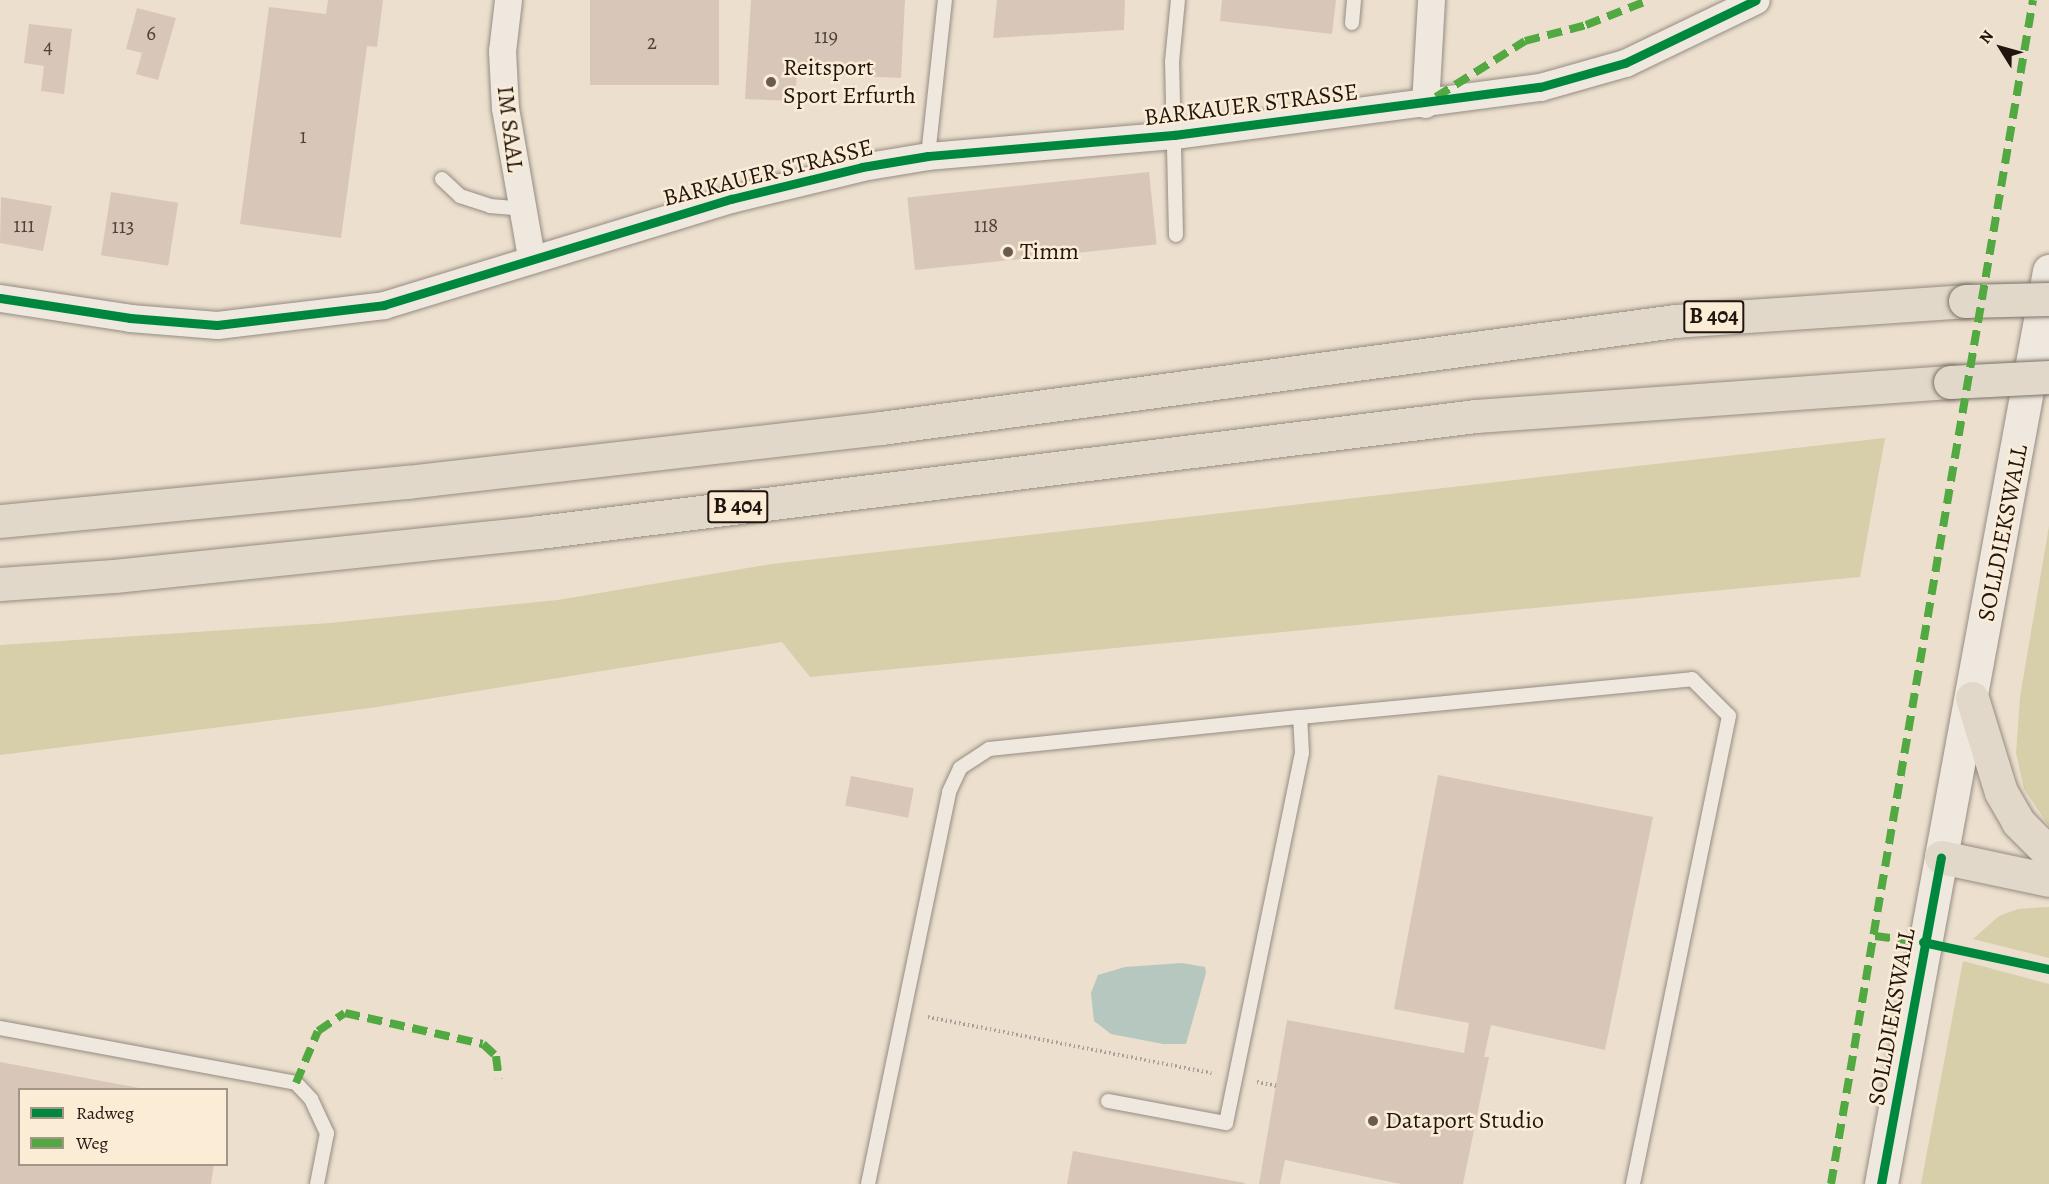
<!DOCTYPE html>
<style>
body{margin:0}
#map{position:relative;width:2049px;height:1184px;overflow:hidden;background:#ecdfcd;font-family:Alegreya,serif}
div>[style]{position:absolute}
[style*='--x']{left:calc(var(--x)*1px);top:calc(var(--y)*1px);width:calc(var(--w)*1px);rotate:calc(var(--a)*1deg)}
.green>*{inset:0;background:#d7ceaa}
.water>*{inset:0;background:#b6c7bf}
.building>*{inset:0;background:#d8c7b8;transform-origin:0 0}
.path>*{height:4px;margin-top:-2px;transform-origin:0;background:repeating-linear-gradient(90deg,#a7a199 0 1.5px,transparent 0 4.5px)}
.roads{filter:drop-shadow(0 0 2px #958c82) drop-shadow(0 0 2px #958c82)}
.service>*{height:14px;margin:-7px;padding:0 7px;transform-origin:7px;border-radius:7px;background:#efe8df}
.minor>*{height:27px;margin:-13.5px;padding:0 13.5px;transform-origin:13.5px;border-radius:13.5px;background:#efe8df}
.tertiary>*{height:33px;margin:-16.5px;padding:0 16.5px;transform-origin:16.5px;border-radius:16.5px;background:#efe8df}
.secondary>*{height:33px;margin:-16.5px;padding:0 16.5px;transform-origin:16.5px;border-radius:16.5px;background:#efe8df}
.trunk>*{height:33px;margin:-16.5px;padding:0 16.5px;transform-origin:16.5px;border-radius:16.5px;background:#e2d8ca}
.bridges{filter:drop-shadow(0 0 2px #797168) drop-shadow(0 0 2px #797168)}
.trunk-bridge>*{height:33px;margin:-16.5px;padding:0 16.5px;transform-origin:16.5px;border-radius:16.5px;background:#e2d8ca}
.quiet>*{height:8px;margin-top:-4px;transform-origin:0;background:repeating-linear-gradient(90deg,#52a942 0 15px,transparent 0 23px)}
.cycleway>*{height:9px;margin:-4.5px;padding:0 4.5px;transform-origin:4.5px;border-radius:4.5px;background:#00873e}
.dots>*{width:16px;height:16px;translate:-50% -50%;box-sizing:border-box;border:3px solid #fbecd6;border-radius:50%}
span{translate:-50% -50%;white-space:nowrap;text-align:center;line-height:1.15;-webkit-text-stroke:5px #fbecd6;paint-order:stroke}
.number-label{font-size:21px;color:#50423b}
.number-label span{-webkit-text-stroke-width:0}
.shield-label span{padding:2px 4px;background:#fbecd6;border:2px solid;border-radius:4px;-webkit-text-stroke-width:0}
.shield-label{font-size:22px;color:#211510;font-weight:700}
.poi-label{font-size:24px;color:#211510}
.left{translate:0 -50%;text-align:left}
.street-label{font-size:24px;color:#211510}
.legend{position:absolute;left:18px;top:1088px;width:210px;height:78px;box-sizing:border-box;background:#fbecd6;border:2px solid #a49687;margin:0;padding:8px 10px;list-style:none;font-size:18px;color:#211510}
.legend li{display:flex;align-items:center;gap:12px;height:30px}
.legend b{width:30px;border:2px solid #a49687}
.north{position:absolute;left:1971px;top:18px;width:60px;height:60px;-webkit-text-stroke:4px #fbecd6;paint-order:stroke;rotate:307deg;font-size:16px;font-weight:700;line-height:24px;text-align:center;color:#211510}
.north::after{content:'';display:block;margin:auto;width:21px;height:27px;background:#211510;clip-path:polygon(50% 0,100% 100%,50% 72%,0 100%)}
</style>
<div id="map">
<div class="green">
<div style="clip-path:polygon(1885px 438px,1860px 577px,810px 677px,782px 642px,377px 707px,0 755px,0 645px,330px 623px,558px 600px,772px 564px)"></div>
<div style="clip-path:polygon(2049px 526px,2049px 826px,2024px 789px,2016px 753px,2020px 697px)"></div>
<div style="clip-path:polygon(2049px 907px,2049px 958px,1973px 939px,1999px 916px,2018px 909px)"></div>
<div style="clip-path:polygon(1963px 961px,2049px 984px,2049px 1184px,1921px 1184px)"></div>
</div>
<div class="water">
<div style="clip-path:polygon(1182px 963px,1205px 967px,1206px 973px,1186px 1044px,1163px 1044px,1111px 1034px,1094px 1021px,1091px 993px,1098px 975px,1125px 967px)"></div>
</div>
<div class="building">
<div style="clip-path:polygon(328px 0,383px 0,377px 47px,367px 46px,341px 238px,240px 224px,269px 7px,326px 14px)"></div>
<div style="left:590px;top:0;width:129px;height:85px"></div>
<div style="clip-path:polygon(751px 0,905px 0,901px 78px,797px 73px,795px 101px,745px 99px)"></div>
<div style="clip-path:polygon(997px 0,1125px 0,1124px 30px,993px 38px)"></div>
<div style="clip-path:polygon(1222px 0,1336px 0,1332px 34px,1220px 21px)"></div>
<div style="clip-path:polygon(137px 8px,176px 18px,158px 80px,136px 74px,142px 53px,126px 49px)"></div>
<div style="clip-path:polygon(29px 24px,72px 29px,64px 94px,41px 91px,44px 66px,24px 63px)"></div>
<div style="left:1149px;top:172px;width:73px;height:243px;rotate:84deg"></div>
<div style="left:111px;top:192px;width:68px;height:64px;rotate:9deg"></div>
<div style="clip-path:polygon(1px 197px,52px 206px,43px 251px,0 243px)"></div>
<div style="clip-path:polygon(1438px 775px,1653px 817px,1605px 1050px,1491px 1025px,1484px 1057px,1489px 1057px,1463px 1184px,1401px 1184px,1285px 1160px,1280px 1184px,1259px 1184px,1287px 1020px,1464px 1053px,1469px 1023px,1394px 1009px)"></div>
<div style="left:851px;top:776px;width:64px;height:30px;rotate:11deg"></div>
<div style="clip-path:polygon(0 1062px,139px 1088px,20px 1090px,20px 1164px,214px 1164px,211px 1184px,0 1184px)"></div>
<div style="clip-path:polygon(1073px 1151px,1245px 1183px,1245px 1184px,1067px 1184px)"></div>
</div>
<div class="path">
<div style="--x:928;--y:1017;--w:289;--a:11.2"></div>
<div style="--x:1257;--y:1082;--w:20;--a:11"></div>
</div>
<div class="roads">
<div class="service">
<div style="--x:1352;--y:23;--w:23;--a:-85"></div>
<div style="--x:928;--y:156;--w:157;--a:-83.8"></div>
<div style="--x:442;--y:179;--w:25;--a:43"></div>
<div style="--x:460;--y:196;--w:32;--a:18"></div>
<div style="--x:490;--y:206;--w:32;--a:5"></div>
<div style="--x:1176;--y:235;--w:173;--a:-91.3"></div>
<div style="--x:1172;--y:62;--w:62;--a:-84.5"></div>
<div style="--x:0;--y:1028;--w:301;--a:10.5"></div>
<div style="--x:296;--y:1083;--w:22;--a:47"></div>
<div style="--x:311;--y:1099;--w:38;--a:65"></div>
<div style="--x:327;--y:1133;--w:52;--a:101.1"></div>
<div style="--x:1108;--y:1101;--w:120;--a:10.6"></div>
<div style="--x:1226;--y:1123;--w:378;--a:-78.4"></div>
<div style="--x:1302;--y:753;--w:36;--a:-93"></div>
<div style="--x:1300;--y:717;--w:394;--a:-5.5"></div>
<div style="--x:1692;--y:679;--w:52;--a:45"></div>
<div style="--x:1729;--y:716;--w:478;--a:101.6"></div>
<div style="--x:868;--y:1184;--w:400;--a:-78.3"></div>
<div style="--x:949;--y:792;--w:26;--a:-65"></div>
<div style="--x:960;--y:768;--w:35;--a:-33"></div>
<div style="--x:989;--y:749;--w:313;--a:-5.9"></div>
</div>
<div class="minor">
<div style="--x:508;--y:0;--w:51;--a:96.7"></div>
<div style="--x:502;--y:51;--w:57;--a:87"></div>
<div style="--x:505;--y:108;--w:151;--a:80.1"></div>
<div style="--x:1425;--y:104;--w:104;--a:-86.7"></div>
<div style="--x:0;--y:298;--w:132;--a:8.7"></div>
<div style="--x:130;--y:318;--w:87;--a:4.6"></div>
<div style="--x:217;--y:325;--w:168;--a:-6.8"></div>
<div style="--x:384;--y:305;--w:363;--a:-17"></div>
<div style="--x:731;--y:199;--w:135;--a:-13.7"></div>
<div style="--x:862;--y:167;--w:67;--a:-9.5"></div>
<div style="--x:928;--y:156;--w:247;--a:-4.9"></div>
<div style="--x:1174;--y:135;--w:369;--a:-7.5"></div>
<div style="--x:1540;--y:87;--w:88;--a:-15.8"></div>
<div style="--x:1625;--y:63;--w:145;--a:-25.7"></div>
</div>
<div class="tertiary">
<div style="--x:1881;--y:1184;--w:332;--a:-79.6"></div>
</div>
<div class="secondary">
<div style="--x:1941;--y:857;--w:596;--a:-79.56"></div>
</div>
<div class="trunk">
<div style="--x:0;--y:521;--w:409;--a:-5.5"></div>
<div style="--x:407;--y:482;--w:477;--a:-6.5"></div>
<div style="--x:881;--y:428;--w:801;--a:-7.67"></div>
<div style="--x:1675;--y:321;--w:291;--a:-3.9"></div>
<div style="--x:0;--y:584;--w:114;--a:-4"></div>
<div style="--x:114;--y:576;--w:427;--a:-5.9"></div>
<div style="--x:539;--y:532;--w:943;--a:-7.06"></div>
<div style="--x:1475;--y:416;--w:476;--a:-4.1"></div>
<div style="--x:1972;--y:698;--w:98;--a:72.9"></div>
<div style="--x:2001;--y:792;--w:34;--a:60"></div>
<div style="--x:2018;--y:822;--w:44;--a:45"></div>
<div style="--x:1941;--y:857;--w:110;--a:12"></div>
</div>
</div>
<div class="bridges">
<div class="trunk-bridge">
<div style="--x:1965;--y:301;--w:84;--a:-1.4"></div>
<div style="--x:1950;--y:382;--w:99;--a:-2.9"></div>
</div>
</div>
<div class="quiet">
<div style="--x:1436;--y:97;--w:105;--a:-32.2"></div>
<div style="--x:1525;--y:41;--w:63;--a:-14.7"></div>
<div style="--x:1586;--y:25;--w:68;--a:-21.6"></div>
<div style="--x:1875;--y:936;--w:54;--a:7.4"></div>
<div style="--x:296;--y:1083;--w:56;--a:-67.1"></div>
<div style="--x:318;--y:1031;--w:32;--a:-34"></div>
<div style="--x:345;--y:1013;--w:141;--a:12.7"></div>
<div style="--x:483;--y:1044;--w:18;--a:43"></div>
<div style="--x:496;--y:1056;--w:23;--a:83"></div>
<div style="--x:1831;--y:1184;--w:1201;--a:-80.32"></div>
</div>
<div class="cycleway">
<div style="--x:0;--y:298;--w:132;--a:8.7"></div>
<div style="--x:130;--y:318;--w:87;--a:4.6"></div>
<div style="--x:217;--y:325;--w:168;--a:-6.8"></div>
<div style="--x:384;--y:305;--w:363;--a:-17"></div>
<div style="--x:731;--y:199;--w:135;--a:-13.7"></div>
<div style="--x:862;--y:167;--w:67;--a:-9.5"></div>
<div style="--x:928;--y:156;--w:247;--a:-4.9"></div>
<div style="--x:1174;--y:135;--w:369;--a:-7.5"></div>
<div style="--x:1540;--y:87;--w:88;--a:-15.8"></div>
<div style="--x:1625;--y:63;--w:145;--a:-25.7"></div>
<div style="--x:1923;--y:942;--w:129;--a:12.1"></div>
<div style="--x:1881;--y:1184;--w:332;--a:-79.6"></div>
</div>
<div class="dots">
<div style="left:771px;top:82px;background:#685c52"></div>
<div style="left:1008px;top:252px;background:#685c52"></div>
<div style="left:1373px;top:1121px;background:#685c52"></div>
</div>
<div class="number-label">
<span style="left:151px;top:33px">6</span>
<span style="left:826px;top:36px">119</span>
<span style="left:652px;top:42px">2</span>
<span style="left:48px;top:46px">4</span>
<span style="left:303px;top:136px">1</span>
<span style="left:24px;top:225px">111</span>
<span style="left:986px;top:225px">118</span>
<span style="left:123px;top:226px">113</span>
</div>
<div class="shield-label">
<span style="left:1714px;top:317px">B 404</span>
<span style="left:738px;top:507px">B 404</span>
</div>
<div class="poi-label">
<span class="left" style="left:783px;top:82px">Reitsport<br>Sport Erfurth</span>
<span class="left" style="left:1020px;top:252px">Timm</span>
<span class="left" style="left:1385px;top:1121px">Dataport Studio</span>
</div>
<div class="street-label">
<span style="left:1251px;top:105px;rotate:-7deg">BARKAUER STRASSE</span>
<span style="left:510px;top:129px;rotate:83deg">IM SAAL</span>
<span style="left:768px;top:173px;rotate:-14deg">BARKAUER STRASSE</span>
<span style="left:2003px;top:533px;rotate:-79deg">SOLLDIEKSWALL</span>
<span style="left:1892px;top:1017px;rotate:-80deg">SOLLDIEKSWALL</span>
</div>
<ul class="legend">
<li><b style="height:8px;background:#00873e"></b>Radweg</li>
<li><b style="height:8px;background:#52a942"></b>Weg</li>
</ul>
<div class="north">N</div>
</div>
